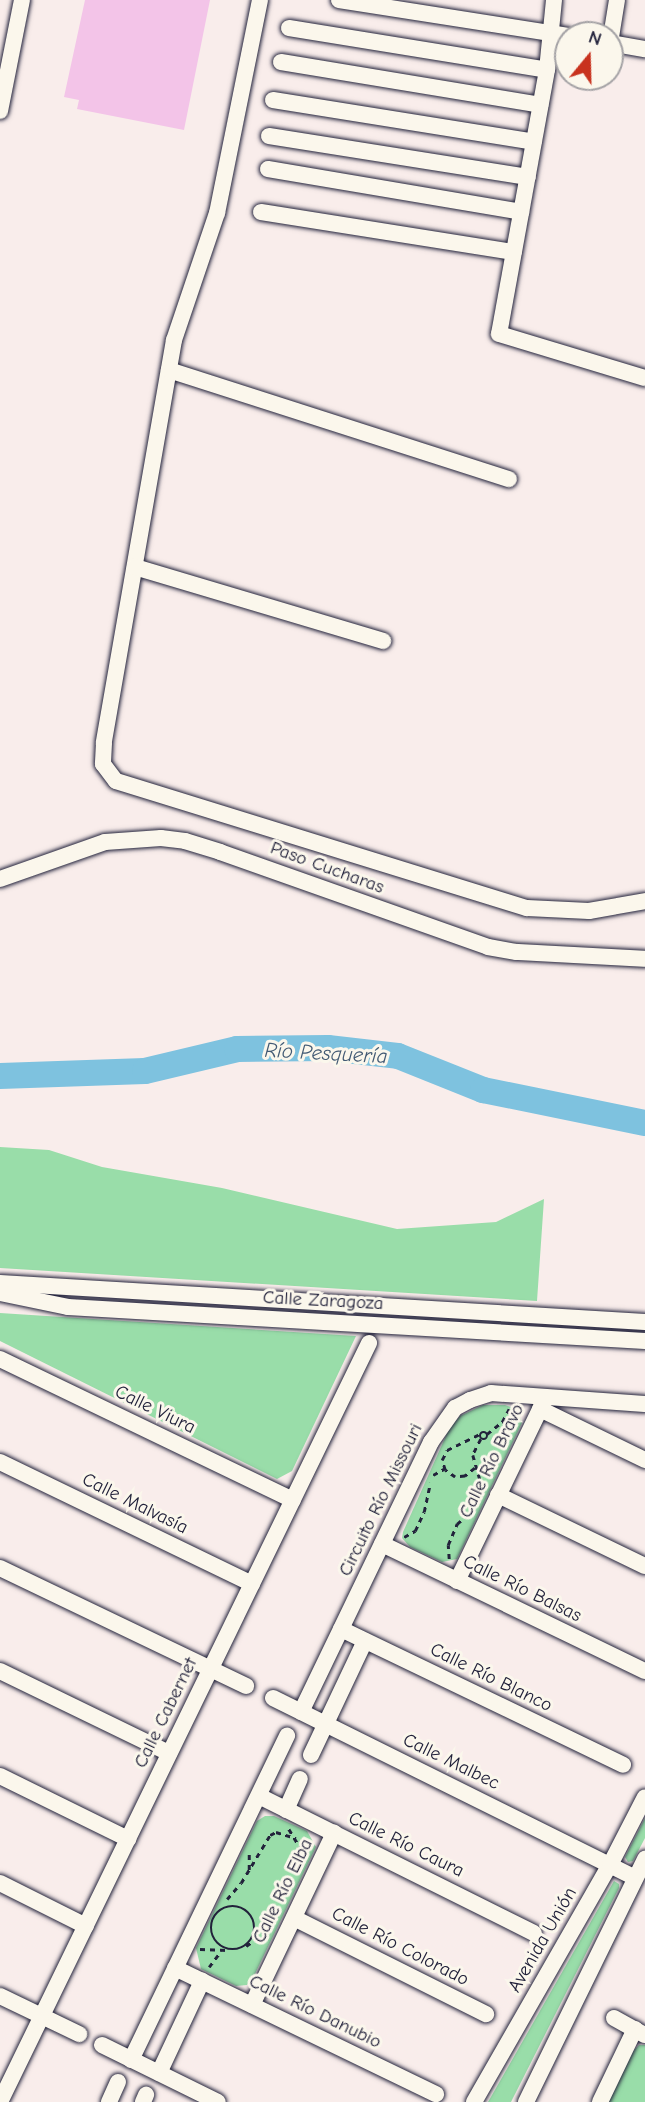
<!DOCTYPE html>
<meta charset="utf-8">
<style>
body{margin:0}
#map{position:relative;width:645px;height:2102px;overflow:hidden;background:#f9edeb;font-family:"Comic Neue",sans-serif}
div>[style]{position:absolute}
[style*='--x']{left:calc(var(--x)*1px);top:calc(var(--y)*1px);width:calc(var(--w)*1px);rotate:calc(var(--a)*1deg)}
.green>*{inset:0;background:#99dda9}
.river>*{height:26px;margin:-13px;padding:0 13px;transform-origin:13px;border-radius:13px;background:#7ec2df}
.building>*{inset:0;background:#f3c4e8}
.path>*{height:2.5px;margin-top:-1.25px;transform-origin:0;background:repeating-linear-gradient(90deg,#22223b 0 5px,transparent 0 10px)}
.path>.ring{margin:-1.25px;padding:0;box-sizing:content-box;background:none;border:2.5px solid #22223b;border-radius:50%}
.roads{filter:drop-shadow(0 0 2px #22223b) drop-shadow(0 0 2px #22223b)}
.minor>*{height:16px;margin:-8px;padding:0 8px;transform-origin:8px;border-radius:8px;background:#fbf7ec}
span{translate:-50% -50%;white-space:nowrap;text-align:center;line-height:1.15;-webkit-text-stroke:6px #fbf7ec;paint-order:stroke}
.street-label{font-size:19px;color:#22223b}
.water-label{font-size:21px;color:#425a74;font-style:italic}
.north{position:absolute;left:554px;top:21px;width:70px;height:70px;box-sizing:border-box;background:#fbf7ec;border:2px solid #a4a2a5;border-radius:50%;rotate:19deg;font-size:19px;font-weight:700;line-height:28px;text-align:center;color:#22223b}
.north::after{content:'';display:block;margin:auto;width:24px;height:32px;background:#c8321e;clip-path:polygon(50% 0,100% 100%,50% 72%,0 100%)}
</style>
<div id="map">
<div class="green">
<div style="clip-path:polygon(0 1147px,49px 1150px,102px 1167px,222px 1188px,397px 1229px,496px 1222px,544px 1199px,537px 1301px,0 1268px)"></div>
<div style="clip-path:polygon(0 1313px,356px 1336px,292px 1471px,277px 1479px,0 1341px)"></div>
<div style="clip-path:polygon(483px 1405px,505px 1405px,517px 1409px,522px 1423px,457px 1559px,442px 1562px,410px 1547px,402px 1538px,403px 1532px,449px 1429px,460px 1416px)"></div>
<div style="clip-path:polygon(265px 1816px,274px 1816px,307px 1831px,316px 1847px,253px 1978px,247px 1985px,236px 1986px,201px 1969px,196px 1948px,257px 1821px)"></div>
<div style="clip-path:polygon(645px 1818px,645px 1838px,633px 1861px,628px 1862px,625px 1857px)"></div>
<div style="clip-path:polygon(614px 1881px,619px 1884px,619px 1888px,511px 2102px,488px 2102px)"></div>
<div style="clip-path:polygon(639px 2045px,645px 2045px,645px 2102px,608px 2102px,633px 2051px)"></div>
</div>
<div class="river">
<div style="--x:0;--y:1076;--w:145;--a:-2"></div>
<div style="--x:145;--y:1071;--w:95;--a:-13.4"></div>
<div style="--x:237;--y:1049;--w:91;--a:-0.6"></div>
<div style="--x:328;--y:1048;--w:70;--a:6.5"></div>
<div style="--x:398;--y:1056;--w:92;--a:21.8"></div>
<div style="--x:483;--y:1090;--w:165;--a:11.5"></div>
</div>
<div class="building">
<div style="clip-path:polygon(85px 0,210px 0,184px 130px,77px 109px,79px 100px,64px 97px)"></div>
</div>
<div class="path">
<div style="--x:502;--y:1422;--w:15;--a:-62"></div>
<div class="ring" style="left:480px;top:1432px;width:5.5px;height:5.5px"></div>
<div style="--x:487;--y:1434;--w:19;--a:-39"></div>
<div style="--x:502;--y:1422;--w:16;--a:-14"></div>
<div style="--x:481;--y:1439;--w:18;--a:117"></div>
<div style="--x:473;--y:1455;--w:37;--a:74"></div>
<div style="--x:475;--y:1468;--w:13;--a:141"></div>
<div style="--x:465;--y:1476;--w:10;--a:174"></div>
<div style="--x:455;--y:1477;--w:12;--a:-145"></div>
<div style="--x:445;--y:1470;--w:10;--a:-107"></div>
<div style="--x:442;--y:1460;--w:11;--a:-63"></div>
<div style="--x:447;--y:1450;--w:39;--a:-26"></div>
<div style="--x:433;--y:1475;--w:13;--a:-29"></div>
<div style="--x:404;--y:1537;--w:13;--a:-29"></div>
<div style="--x:415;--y:1531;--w:21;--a:-65"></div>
<div style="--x:424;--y:1512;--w:30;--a:-78"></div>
<div style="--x:449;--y:1559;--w:14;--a:-94"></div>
<div style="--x:448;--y:1545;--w:23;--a:-67"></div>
<div style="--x:457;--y:1524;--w:23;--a:-41"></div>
<div style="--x:289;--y:1829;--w:21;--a:59"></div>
<div style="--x:300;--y:1847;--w:21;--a:90"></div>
<div style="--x:249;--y:1870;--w:18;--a:-90"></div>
<div style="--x:227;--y:1899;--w:21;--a:-49"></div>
<div style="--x:241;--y:1883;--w:56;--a:-58.9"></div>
<div style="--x:270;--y:1835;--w:7;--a:-27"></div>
<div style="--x:276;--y:1832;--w:21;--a:17"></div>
<div class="ring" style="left:211px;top:1906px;width:41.5px;height:41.5px"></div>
<div style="--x:246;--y:1946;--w:29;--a:-35"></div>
<div style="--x:200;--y:1949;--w:28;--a:2"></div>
<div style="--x:209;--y:1967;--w:20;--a:-53"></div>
</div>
<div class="roads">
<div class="minor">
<div style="--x:260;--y:0;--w:217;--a:101.4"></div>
<div style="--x:217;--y:213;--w:134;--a:108.7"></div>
<div style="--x:174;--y:340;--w:409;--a:99.9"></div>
<div style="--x:104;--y:743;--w:21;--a:93"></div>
<div style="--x:103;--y:764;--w:21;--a:53"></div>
<div style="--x:116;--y:781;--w:430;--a:17.2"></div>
<div style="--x:527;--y:908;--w:62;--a:2.8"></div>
<div style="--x:589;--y:911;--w:57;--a:-10.1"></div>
<div style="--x:339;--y:0;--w:232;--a:8.9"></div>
<div style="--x:554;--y:0;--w:70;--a:95.7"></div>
<div style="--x:547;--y:70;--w:268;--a:100.3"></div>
<div style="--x:499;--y:334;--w:152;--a:16.8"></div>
<div style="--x:617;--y:0;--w:44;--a:99.2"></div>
<div style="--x:610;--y:43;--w:36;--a:10"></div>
<div style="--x:289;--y:28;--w:261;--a:9.2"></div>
<div style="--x:281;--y:62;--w:263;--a:9.4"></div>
<div style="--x:273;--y:100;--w:264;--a:9.1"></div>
<div style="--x:0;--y:111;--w:113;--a:-78.8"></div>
<div style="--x:269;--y:136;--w:262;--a:9"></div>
<div style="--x:268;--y:169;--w:257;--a:9.6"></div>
<div style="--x:261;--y:212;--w:256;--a:9"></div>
<div style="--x:169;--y:370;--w:357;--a:17.8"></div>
<div style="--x:135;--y:567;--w:259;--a:16.6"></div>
<div style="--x:0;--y:879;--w:111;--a:-19.4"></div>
<div style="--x:105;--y:842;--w:56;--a:-4.1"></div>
<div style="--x:161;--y:838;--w:24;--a:7"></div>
<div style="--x:185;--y:841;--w:37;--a:17"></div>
<div style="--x:220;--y:852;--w:284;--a:19.5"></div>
<div style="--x:488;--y:947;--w:29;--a:10"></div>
<div style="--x:517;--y:952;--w:128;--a:3.1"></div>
<div style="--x:0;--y:1283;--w:646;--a:3.46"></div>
<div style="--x:0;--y:1293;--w:69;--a:11.6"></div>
<div style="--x:68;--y:1307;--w:578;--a:3.37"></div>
<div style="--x:0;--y:1359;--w:325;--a:25.7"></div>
<div style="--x:540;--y:1409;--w:117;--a:25.9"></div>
<div style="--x:0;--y:1462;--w:280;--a:25.8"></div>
<div style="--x:498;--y:1495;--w:163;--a:25.8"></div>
<div style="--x:382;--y:1544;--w:292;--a:25.8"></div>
<div style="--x:0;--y:1568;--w:273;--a:25.6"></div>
<div style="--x:457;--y:1581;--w:204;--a:-64.2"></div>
<div style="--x:341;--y:1629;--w:313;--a:25.7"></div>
<div style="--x:0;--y:1671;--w:188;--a:25.9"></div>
<div style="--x:273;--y:1698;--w:404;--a:26.4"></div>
<div style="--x:301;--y:1712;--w:300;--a:-64.3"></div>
<div style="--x:431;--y:1442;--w:42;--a:-54.8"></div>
<div style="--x:455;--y:1408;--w:17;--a:-28"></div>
<div style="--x:470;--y:1400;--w:22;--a:-18"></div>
<div style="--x:491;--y:1393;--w:154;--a:4.1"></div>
<div style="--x:311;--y:1755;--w:126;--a:-64.7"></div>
<div style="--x:0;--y:1776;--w:143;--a:26.2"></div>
<div style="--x:259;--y:1796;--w:307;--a:26.5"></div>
<div style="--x:286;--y:1810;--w:34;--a:-66"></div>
<div style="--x:0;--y:1883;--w:96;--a:26.6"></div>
<div style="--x:294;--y:1918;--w:215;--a:26.6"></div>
<div style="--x:175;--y:1968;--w:290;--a:25.8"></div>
<div style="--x:0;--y:1996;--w:88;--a:25.7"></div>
<div style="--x:252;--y:2005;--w:191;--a:-64.5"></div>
<div style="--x:614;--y:2018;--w:35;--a:29"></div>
<div style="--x:102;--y:2045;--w:129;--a:26.2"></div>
<div style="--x:131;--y:2060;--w:360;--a:-64.3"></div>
<div style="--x:159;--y:2073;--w:102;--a:-64.9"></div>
<div style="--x:0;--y:2102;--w:844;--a:-64.07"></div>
<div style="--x:109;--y:2102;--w:22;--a:-66"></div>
<div style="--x:143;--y:2102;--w:8;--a:-67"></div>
<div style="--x:474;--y:2102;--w:273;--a:-60.2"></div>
<div style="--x:610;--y:1865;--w:76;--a:-62.8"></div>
<div style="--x:526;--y:2102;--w:271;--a:-63.9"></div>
<div style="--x:600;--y:2102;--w:81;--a:-64.4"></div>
</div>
</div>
<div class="street-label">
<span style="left:327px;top:868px;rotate:20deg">Paso Cucharas</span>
<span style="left:323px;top:1301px;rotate:3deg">Calle Zaragoza</span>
<span style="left:155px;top:1410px;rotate:26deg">Calle Viura</span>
<span style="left:492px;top:1461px;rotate:-64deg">Calle Río Bravo</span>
<span style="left:381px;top:1500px;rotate:-64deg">Circuito Río Missouri</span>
<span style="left:135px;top:1504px;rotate:26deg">Calle Malvasía</span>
<span style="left:522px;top:1589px;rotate:26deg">Calle Río Balsas</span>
<span style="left:491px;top:1678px;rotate:26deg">Calle Río Blanco</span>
<span style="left:166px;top:1713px;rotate:-64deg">Calle Cabernet</span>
<span style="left:451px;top:1762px;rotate:26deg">Calle Malbec</span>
<span style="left:406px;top:1845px;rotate:26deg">Calle Río Caura</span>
<span style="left:283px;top:1891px;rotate:-64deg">Calle Río Elba</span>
<span style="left:543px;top:1940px;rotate:-60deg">Avenida Unión</span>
<span style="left:400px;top:1947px;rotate:27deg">Calle Río Colorado</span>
<span style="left:315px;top:2012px;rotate:26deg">Calle Río Danubio</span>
</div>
<div class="water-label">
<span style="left:326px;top:1053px;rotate:3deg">Río Pesquería</span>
</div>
<div class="north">N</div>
</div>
